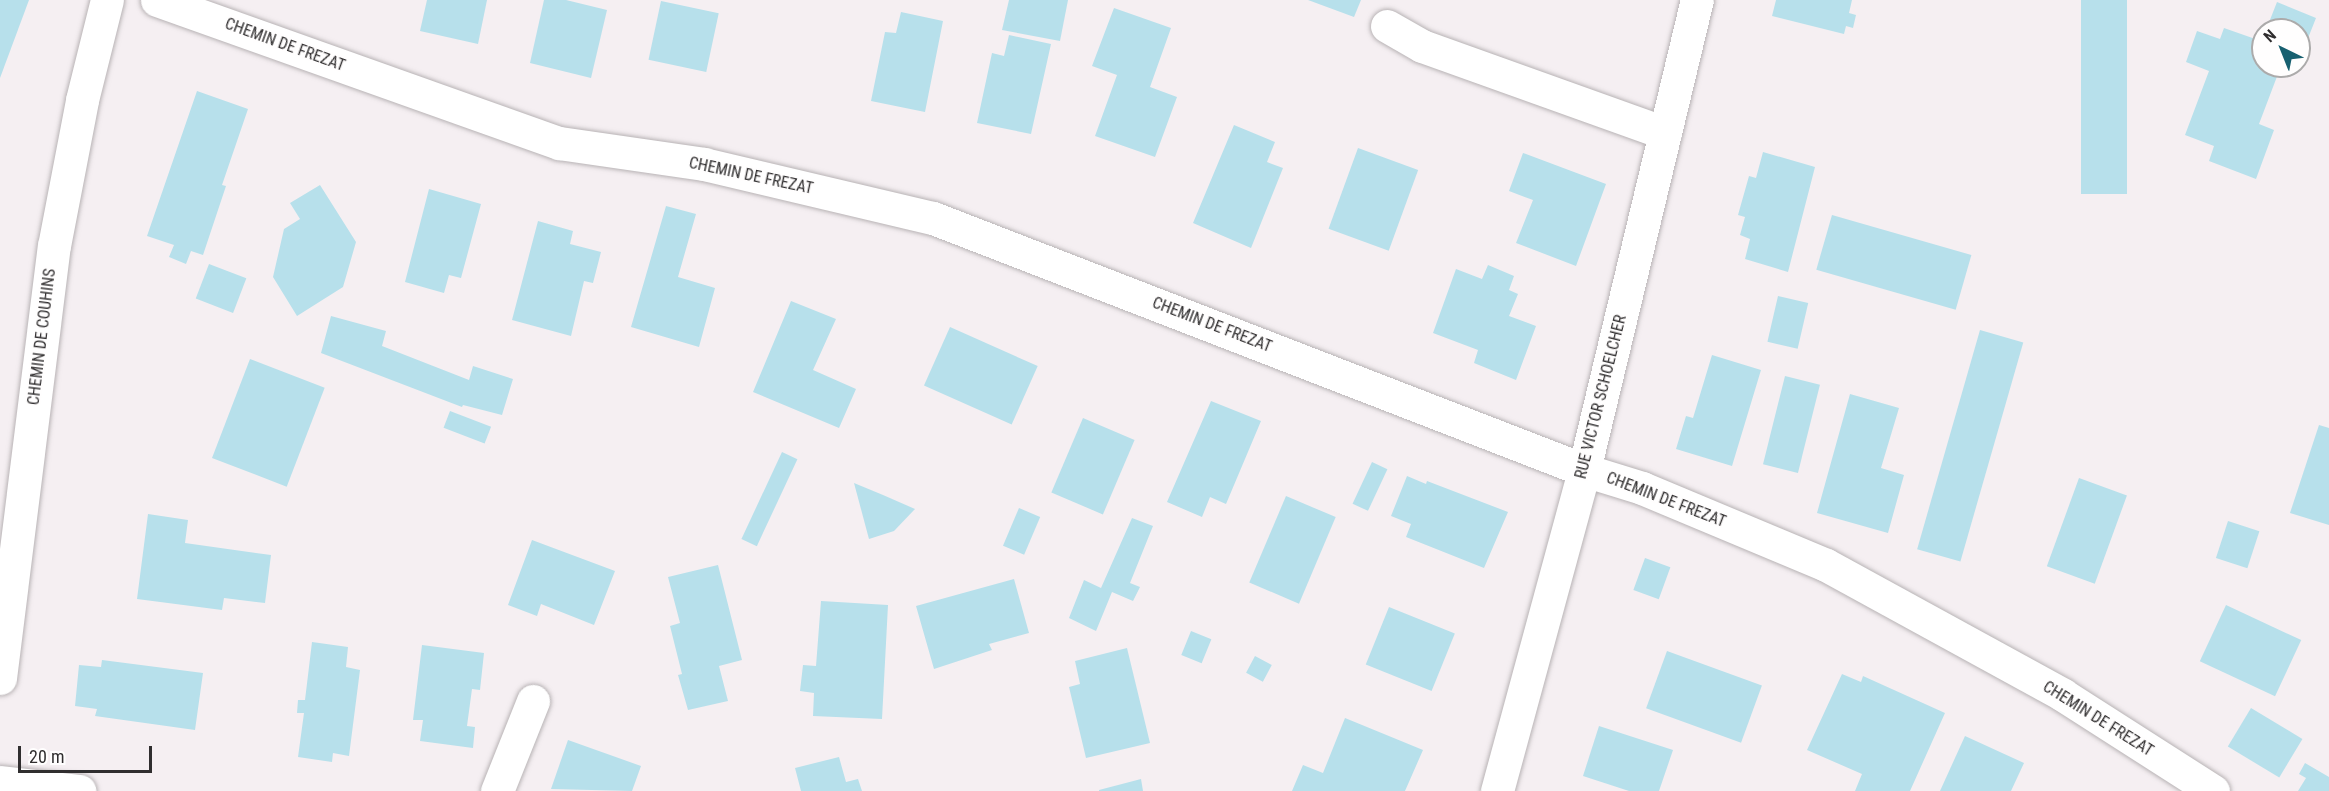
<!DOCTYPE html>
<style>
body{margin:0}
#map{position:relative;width:2329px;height:791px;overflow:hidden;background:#f5eff2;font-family:"Roboto Condensed",sans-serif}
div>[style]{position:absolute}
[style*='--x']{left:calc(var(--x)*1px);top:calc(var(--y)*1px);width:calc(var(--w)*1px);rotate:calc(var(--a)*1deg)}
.building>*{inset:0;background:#b7e0eb;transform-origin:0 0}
.roads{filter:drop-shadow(0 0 2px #b8b3b5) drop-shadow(0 0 2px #b8b3b5)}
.minor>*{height:33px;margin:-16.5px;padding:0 16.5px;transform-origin:16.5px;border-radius:16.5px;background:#fff}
span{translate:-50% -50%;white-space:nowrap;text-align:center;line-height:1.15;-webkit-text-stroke:4.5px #fffefe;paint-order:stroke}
.street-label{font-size:16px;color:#302e2f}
.north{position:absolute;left:2251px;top:18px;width:60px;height:60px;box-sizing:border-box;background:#fffefe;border:2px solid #acabab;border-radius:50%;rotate:317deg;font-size:16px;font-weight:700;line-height:24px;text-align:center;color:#302e2f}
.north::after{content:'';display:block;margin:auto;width:21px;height:27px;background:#186070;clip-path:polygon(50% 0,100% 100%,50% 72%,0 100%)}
.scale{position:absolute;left:18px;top:746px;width:134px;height:27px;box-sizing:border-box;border:3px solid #302e2f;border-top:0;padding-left:8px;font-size:18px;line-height:21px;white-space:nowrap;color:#302e2f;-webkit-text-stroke:4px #fffefe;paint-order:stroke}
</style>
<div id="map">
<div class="building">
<div style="clip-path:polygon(0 0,29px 0,0 78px)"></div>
<div style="clip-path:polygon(427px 0,487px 0,478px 44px,420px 31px)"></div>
<div style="clip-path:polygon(544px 0,566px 0,607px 10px,591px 78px,530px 63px)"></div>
<div style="clip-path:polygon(1009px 0,1068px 0,1060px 41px,1002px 30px)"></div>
<div style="clip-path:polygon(1308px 0,1361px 0,1354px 17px)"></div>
<div style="clip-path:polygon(1776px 0,1852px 0,1849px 13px,1856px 15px,1853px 28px,1846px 26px,1844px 34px,1772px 16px)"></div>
<div style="left:2081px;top:0;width:46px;height:194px"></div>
<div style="left:661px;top:1px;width:59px;height:60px;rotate:12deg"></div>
<div style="clip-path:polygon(2277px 2px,2316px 18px,2299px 61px,2299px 30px,2266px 30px)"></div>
<div style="clip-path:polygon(1114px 8px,1171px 28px,1150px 87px,1177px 97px,1155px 157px,1095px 136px,1117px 75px,1092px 66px)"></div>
<div style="clip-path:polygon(901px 12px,943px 21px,925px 112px,871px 101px,885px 32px,896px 33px)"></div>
<div style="clip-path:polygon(2224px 28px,2261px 41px,2263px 37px,2263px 66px,2281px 66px,2259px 124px,2274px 130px,2256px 179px,2209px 161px,2214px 146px,2185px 135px,2209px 71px,2186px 62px,2197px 31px,2220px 39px)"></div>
<div style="clip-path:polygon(1009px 35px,1051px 44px,1031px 134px,977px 123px,992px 53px,1004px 56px)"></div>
<div style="clip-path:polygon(197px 91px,248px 109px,222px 185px,226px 186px,203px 255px,191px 251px,186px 264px,169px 257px,174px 245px,147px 236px)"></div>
<div style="clip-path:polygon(1234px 125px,1275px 142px,1267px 162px,1283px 168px,1251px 248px,1193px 223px)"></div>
<div style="left:1358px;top:148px;width:64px;height:86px;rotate:20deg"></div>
<div style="clip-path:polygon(1763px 152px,1815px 167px,1788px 272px,1745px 259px,1750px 239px,1740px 235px,1745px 217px,1738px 215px,1749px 176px,1756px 178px)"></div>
<div style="clip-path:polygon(1523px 153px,1606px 184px,1576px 266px,1516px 243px,1533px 200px,1509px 191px)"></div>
<div style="clip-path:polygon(320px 185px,356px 242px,343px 287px,297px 316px,273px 277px,284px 229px,300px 219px,290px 203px)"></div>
<div style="clip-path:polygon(429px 189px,481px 204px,461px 278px,449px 275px,444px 293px,405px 282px)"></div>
<div style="clip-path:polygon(666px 206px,696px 214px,678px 277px,715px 288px,699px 347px,631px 327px)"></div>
<div style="left:1832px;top:215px;width:145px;height:57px;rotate:16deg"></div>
<div style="clip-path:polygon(538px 221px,573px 231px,570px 244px,601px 252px,593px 283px,584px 281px,571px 336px,512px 320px)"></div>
<div style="left:209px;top:264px;width:40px;height:37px;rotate:21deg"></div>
<div style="clip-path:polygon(1488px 265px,1514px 276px,1509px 290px,1518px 294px,1509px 316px,1536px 326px,1516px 380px,1474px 363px,1478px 350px,1433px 333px,1456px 269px,1482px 279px)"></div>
<div style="left:1778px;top:296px;width:31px;height:47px;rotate:13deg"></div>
<div style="clip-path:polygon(791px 301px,836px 319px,813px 370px,856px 389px,839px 428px,753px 392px)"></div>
<div style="clip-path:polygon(331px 316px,386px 331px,382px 346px,469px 380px,473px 366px,513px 379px,502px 415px,463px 405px,462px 407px,321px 353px)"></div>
<div style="left:950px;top:327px;width:96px;height:64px;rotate:24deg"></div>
<div style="left:1980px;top:330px;width:45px;height:228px;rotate:16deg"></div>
<div style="clip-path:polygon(1712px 355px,1761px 370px,1732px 466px,1676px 449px,1686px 416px,1693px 418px)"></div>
<div style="left:250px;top:359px;width:80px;height:106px;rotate:21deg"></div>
<div style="left:1785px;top:376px;width:36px;height:91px;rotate:14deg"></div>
<div style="clip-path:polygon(1850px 394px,1899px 408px,1881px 468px,1904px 475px,1888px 533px,1817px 513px)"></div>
<div style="clip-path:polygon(1211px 401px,1261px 421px,1226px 504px,1210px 497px,1202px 517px,1167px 502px)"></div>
<div style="left:450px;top:411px;width:44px;height:18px;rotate:21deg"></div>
<div style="left:1083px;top:418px;width:56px;height:81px;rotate:23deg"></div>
<div style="clip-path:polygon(2319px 425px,2329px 428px,2329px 525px,2290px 513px)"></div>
<div style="left:782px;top:452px;width:17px;height:96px;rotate:25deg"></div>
<div style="left:1372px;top:462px;width:17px;height:46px;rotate:25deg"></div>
<div style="clip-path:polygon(1407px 476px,1426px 484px,1427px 481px,1508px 512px,1484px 568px,1406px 537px,1411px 524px,1391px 516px)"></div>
<div style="left:2079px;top:478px;width:51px;height:94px;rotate:20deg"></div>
<div style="clip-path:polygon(854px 483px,883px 495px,915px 509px,894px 531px,869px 539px)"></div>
<div style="left:1286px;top:496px;width:54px;height:94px;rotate:23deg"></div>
<div style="left:1019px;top:508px;width:23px;height:41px;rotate:23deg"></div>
<div style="clip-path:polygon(148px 514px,188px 520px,185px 543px,271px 555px,265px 603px,224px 598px,222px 610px,137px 599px)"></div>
<div style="clip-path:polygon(1132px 518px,1153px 526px,1130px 583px,1140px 587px,1133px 601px,1112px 592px,1096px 631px,1069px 618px,1084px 580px,1101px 588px)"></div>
<div style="left:2228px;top:521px;width:33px;height:39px;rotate:18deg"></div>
<div style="clip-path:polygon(532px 540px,615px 571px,594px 625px,541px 604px,537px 616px,508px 605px)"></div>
<div style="left:1645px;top:558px;width:27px;height:34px;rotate:20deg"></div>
<div style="clip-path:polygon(718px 565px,742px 660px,719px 666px,728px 701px,688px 710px,678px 675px,682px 674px,670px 626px,680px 623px,668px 577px)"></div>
<div style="clip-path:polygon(1014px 579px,1029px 633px,989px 644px,992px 650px,934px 669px,916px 606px)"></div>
<div style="clip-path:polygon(821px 601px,888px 605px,882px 719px,813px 716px,814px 693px,800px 691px,803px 665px,816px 666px)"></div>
<div style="left:2226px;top:605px;width:83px;height:62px;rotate:25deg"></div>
<div style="left:1389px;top:607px;width:71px;height:62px;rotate:22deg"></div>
<div style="left:1191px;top:631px;width:22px;height:26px;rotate:22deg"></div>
<div style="clip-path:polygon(312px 642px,348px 647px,346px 667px,360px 670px,349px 756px,333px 753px,332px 762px,298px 757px,304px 713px,297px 713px,298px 700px,305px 700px)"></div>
<div style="clip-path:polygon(422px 645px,484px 653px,480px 690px,472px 689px,467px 726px,475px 727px,473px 748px,420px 741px,423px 720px,413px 720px)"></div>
<div style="clip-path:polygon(1127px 648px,1150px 743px,1086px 758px,1069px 687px,1080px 684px,1075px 661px)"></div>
<div style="left:1667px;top:651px;width:101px;height:61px;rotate:20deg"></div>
<div style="left:1255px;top:656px;width:19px;height:19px;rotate:28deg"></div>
<div style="clip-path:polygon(102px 660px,203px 673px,195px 730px,95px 716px,97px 709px,75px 706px,79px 665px,101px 667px)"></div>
<div style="clip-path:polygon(1842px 674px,1861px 682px,1863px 676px,1945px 713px,1910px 791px,1855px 791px,1862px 774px,1807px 750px)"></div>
<div style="left:2251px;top:708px;width:60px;height:45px;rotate:31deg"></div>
<div style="clip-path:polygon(1345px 718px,1423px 750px,1405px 791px,1292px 791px,1303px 765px,1323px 773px)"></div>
<div style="clip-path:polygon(1599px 726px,1673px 750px,1659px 791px,1629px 791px,1583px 776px)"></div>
<div style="clip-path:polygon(1965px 736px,2024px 763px,2011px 791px,1940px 791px)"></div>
<div style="clip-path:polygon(568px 740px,641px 766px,632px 791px,551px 789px)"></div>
<div style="clip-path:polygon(839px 757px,846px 782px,858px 779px,862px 791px,801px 791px,795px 768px)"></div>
<div style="clip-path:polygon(2305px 763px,2329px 777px,2329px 791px,2298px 791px,2306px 778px,2299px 774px)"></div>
<div style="clip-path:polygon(1141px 779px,1143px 791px,1099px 791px,1099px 790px)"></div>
</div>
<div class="roads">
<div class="minor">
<div style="--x:157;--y:0;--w:427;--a:19.6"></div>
<div style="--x:559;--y:143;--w:147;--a:8.2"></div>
<div style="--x:704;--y:164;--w:235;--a:13.3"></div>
<div style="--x:933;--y:218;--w:698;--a:21.16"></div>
<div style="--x:1584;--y:470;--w:61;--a:17.2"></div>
<div style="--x:1642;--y:488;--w:199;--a:22.7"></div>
<div style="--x:1826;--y:565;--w:270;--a:28.7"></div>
<div style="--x:2063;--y:695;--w:178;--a:32.6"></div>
<div style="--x:1387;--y:26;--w:40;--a:29.7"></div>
<div style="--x:1422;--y:46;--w:258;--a:19.7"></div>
<div style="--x:0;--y:678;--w:435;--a:-82.9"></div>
<div style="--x:54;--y:246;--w:149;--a:-79.1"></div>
<div style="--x:82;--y:100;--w:103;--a:-76"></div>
<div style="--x:0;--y:782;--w:80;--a:6.5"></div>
<div style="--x:497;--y:791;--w:97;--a:-68.2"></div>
<div style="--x:1497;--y:791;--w:333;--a:-74.8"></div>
<div style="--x:1584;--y:470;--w:483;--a:-76.5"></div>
</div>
</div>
<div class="street-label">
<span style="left:285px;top:45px;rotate:20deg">CHEMIN DE FREZAT</span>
<span style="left:751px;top:176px;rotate:12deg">CHEMIN DE FREZAT</span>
<span style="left:1212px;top:325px;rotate:21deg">CHEMIN DE FREZAT</span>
<span style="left:42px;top:337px;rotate:-83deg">CHEMIN DE COUHINS</span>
<span style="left:1601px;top:397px;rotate:-76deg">RUE VICTOR SCHOELCHER</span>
<span style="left:1666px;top:500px;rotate:21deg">CHEMIN DE FREZAT</span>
<span style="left:2098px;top:719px;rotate:32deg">CHEMIN DE FREZAT</span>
</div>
<div class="north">N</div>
<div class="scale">20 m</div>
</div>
